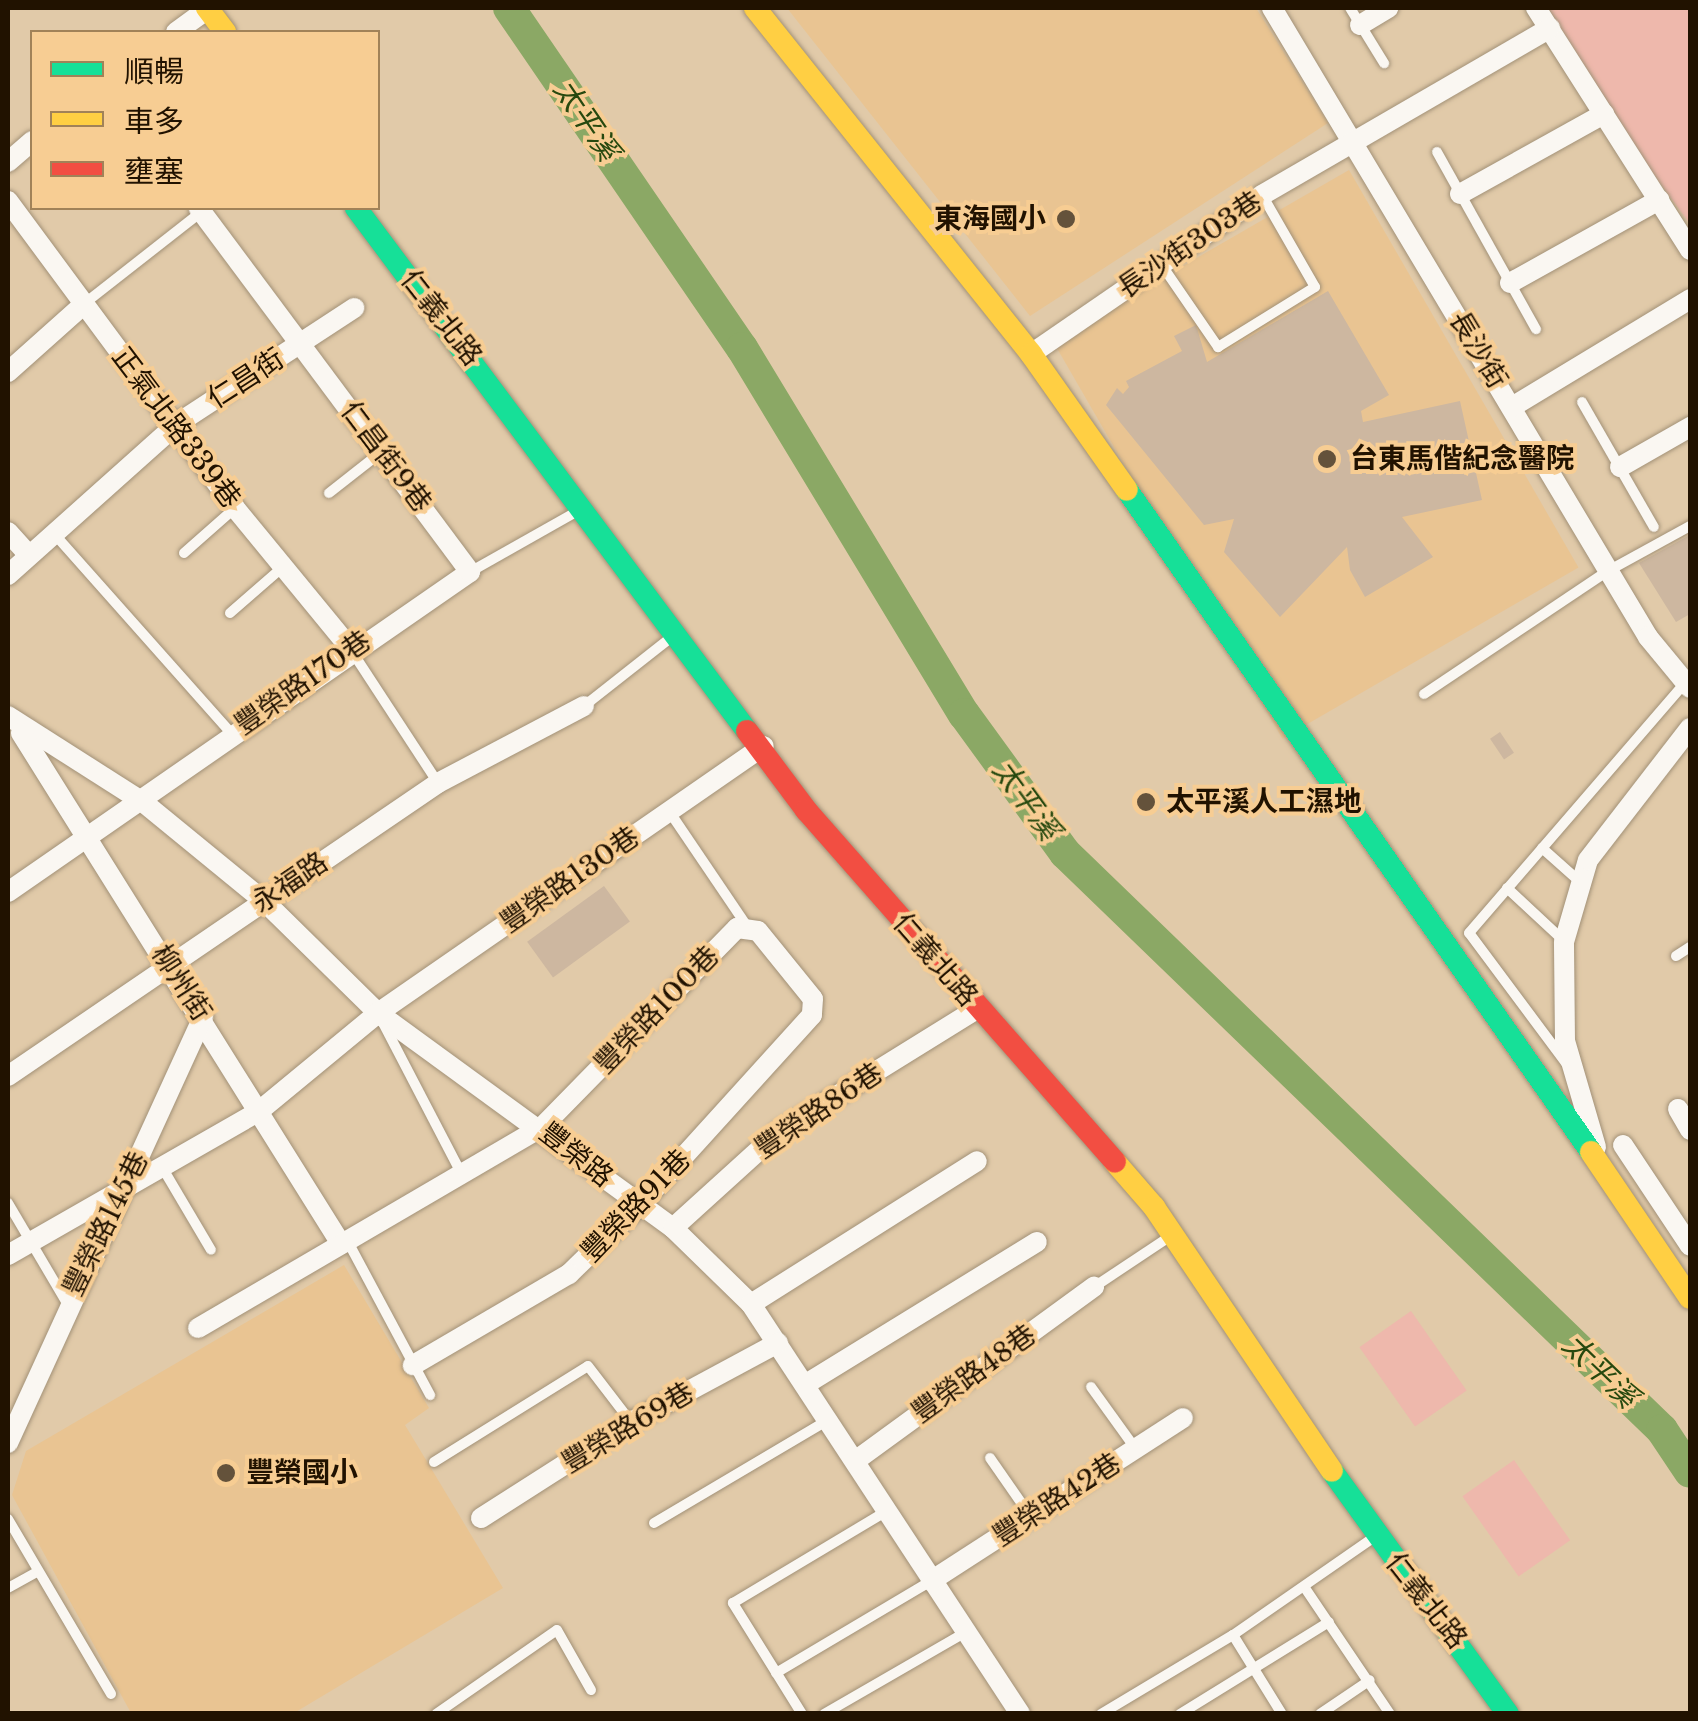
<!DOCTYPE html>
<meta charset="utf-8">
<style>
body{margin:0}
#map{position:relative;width:1698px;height:1721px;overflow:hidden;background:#e1caa9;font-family:"Libre Baskerville","Noto Sans TC",serif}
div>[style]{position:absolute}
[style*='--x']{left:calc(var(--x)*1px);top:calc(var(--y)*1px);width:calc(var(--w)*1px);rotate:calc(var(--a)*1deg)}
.built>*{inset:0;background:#e9c492;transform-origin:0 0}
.green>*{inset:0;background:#eeb8ac;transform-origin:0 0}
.river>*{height:32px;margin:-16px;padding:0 16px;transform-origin:16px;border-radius:16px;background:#8ba865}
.building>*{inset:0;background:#cdb7a0;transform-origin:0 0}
.roads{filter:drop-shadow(0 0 2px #a29177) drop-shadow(0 0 2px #a29177)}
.lane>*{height:10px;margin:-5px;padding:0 5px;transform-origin:5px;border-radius:5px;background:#faf7f2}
.street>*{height:20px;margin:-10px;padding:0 10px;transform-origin:10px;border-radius:10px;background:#faf7f2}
.fast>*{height:22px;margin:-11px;padding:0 11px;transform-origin:11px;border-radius:11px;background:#16e098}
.slow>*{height:22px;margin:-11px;padding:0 11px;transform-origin:11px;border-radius:11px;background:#ffcf43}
.jam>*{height:22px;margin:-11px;padding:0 11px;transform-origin:11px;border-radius:11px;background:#f24e42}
.dots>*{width:28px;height:28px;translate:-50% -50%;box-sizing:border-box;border:5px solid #f7cd93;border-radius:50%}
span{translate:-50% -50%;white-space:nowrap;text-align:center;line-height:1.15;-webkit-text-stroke:8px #f7cd93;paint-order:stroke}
.poi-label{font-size:28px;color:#211200;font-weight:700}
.right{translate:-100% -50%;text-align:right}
.left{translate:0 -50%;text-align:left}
.street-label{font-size:28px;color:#211200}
.water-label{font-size:30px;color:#27490f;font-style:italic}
.frame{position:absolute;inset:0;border:10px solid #211200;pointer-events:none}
.legend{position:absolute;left:30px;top:30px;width:350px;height:180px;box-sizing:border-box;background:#f7cd93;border:2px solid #a18258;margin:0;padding:12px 18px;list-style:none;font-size:30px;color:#211200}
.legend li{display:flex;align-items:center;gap:20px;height:50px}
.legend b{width:50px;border:2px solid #a18258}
</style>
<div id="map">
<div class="built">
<div style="clip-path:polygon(787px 8px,1256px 8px,1328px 123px,1030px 316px)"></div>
<div style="left:1349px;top:170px;width:459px;height:342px;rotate:60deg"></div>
<div style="clip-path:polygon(344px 1265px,429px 1408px,405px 1425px,503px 1588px,294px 1713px,131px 1713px,12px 1495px,26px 1451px)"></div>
</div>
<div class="green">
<div style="clip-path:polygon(1548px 8px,1690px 8px,1690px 224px,1654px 175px)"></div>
<div style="left:1411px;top:1311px;width:97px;height:63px;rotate:55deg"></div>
<div style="left:1514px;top:1460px;width:98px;height:63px;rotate:55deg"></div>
</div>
<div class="river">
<div style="--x:509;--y:8;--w:412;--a:55.6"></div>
<div style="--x:742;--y:348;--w:428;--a:58.8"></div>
<div style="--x:964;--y:714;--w:172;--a:54"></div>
<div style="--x:1065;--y:853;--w:830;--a:44.02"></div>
<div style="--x:1662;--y:1430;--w:50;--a:56.3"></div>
</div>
<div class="building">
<div style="clip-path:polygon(1328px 291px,1389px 395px,1361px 411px,1363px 422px,1460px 401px,1482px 500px,1402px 517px,1433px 557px,1365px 597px,1350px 570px,1347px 547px,1280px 617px,1224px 552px,1234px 519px,1204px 525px,1106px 405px,1117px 388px,1123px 394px,1129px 387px,1126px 381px,1182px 351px,1174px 336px,1196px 325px,1207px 362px)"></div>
<div style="clip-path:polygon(1690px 535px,1690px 614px,1676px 622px,1639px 563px)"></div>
<div style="left:1500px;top:732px;width:25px;height:12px;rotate:56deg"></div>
<div style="left:604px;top:886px;width:44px;height:95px;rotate:54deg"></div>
</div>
<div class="roads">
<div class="lane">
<div style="--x:1350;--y:8;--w:65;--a:58.3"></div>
<div style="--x:1437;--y:152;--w:203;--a:60.8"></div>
<div style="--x:1161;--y:264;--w:101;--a:55.5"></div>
<div style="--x:1218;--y:347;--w:114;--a:-31.7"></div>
<div style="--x:1315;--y:287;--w:106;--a:-119.9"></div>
<div style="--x:85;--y:303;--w:147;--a:-38.1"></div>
<div style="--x:1582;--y:402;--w:144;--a:60.1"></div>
<div style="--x:329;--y:493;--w:65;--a:-38.1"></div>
<div style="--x:57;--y:537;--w:262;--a:48.4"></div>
<div style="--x:184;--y:553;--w:68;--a:-41.4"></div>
<div style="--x:470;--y:572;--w:124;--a:-29.5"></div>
<div style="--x:230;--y:613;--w:70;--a:-41"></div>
<div style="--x:351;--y:650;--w:159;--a:56.8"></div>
<div style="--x:1424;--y:694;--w:221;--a:-33.8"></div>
<div style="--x:1608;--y:571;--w:94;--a:-28.8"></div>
<div style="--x:584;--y:706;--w:113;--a:-38.2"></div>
<div style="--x:669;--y:811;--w:139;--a:55.9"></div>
<div style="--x:1542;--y:848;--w:50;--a:41.7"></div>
<div style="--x:1507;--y:888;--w:78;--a:42.9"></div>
<div style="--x:1676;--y:956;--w:17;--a:-33"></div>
<div style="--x:383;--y:1023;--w:167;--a:62.5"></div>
<div style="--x:1566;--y:1063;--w:162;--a:-126.7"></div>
<div style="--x:1469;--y:933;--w:330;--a:-49.2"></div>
<div style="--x:162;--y:1167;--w:96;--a:59.4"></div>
<div style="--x:8;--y:1203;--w:116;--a:59.5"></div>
<div style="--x:347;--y:1240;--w:176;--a:61.8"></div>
<div style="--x:1094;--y:1287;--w:90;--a:-33.7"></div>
<div style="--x:1091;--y:1387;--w:75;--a:54.2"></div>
<div style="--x:990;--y:1458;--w:72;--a:55.2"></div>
<div style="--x:434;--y:1462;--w:181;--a:-31.9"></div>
<div style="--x:588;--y:1366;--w:71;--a:52.5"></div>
<div style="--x:8;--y:1519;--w:203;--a:59.5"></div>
<div style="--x:654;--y:1523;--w:202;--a:-30.6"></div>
<div style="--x:8;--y:1588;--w:33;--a:-29"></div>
<div style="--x:1305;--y:1588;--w:152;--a:56"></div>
<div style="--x:1233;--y:1635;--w:93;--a:58.2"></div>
<div style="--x:776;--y:1673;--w:180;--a:-30.7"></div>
<div style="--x:436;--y:1714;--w:147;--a:-34.8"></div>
<div style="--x:557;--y:1630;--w:69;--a:60.5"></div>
<div style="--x:802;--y:1714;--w:131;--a:-121.9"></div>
<div style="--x:733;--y:1603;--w:177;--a:-30.9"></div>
<div style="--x:824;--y:1714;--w:164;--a:-30"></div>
<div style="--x:1101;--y:1714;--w:154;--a:-30.9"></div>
<div style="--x:1233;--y:1635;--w:170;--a:-34.7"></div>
<div style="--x:1180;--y:1714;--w:175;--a:-31.7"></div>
<div style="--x:1320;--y:1714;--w:60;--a:-34.2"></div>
</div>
<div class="street">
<div style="--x:1272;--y:8;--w:733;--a:59.13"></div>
<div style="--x:1648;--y:637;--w:66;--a:50.5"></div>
<div style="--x:1536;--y:8;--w:287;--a:57.5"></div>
<div style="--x:1360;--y:25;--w:33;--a:-31"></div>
<div style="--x:176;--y:32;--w:39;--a:-36"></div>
<div style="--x:8;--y:162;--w:32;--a:-41"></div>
<div style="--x:1460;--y:194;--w:165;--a:-29.1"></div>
<div style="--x:8;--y:201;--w:382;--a:53.5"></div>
<div style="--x:235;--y:508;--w:183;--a:50.6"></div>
<div style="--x:1510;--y:283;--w:171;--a:-29.1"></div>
<div style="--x:1031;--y:354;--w:280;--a:-34.5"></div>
<div style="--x:1262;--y:195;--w:333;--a:-30.1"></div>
<div style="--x:8;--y:372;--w:101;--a:-41.8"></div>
<div style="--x:1512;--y:407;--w:208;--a:-31.2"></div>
<div style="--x:1620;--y:467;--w:81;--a:-29.7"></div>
<div style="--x:8;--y:532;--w:30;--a:48"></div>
<div style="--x:8;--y:575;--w:227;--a:-41.8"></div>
<div style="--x:177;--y:424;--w:212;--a:-33.2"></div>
<div style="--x:8;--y:716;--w:160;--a:32.5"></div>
<div style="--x:143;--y:802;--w:156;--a:39.3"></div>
<div style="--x:264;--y:901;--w:160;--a:44.5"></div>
<div style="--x:378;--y:1013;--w:365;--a:36.1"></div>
<div style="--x:673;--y:1228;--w:109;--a:44.3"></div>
<div style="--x:751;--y:1304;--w:490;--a:56.7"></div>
<div style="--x:21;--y:733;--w:603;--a:57.94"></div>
<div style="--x:8;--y:892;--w:562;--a:-34.71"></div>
<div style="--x:470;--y:572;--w:454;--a:-126.7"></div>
<div style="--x:8;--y:1076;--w:520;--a:-34.27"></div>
<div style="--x:438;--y:783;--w:165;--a:-27.8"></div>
<div style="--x:1678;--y:1109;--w:24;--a:60"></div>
<div style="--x:1623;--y:1145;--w:121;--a:56.4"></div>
<div style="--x:1596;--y:1147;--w:110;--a:-106.3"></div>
<div style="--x:1565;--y:1041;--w:99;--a:-90.6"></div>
<div style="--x:1564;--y:942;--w:85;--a:-73.7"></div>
<div style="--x:1588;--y:860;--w:167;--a:-52.3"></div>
<div style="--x:673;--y:1228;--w:144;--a:-42.2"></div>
<div style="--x:780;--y:1131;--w:232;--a:-31.8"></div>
<div style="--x:8;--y:1255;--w:288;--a:-29.8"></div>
<div style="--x:258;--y:1112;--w:156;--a:-39.5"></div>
<div style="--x:378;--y:1013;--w:469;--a:-34.7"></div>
<div style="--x:751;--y:1304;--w:267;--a:-32.3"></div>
<div style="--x:198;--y:1328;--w:398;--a:-30.3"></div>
<div style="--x:542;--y:1127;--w:279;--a:-45.6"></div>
<div style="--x:737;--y:928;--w:21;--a:8"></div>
<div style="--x:758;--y:931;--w:87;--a:51"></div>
<div style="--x:813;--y:999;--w:16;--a:94"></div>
<div style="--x:812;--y:1015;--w:258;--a:132.2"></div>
<div style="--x:639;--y:1206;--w:98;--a:135.8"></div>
<div style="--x:569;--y:1274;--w:181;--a:149.7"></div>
<div style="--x:806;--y:1384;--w:271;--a:-31.6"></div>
<div style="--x:8;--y:1443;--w:469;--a:-65.4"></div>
<div style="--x:855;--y:1461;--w:296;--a:-36.1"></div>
<div style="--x:481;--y:1518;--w:178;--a:-32.6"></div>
<div style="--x:631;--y:1422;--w:167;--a:-28.3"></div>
<div style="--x:931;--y:1581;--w:300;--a:-32.9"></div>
</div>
<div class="fast">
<div style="--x:356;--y:208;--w:653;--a:53.22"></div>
<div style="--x:1127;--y:490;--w:808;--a:54.97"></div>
<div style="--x:1332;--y:1471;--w:300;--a:54.1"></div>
</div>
<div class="slow">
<div style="--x:207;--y:8;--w:30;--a:53"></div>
<div style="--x:755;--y:8;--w:443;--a:51.4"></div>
<div style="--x:1031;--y:354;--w:166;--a:54.8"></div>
<div style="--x:1591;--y:1152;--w:176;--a:55.9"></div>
<div style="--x:1115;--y:1162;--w:60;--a:49.1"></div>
<div style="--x:1154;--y:1207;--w:318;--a:56"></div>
</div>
<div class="jam">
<div style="--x:747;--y:731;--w:99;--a:53.2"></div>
<div style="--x:806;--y:810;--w:468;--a:48.7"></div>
</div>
</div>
<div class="dots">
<div style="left:1066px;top:219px;background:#64523b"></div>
<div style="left:1327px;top:459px;background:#64523b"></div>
<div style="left:1146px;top:802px;background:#64523b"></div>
<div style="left:226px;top:1473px;background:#64523b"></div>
</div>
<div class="poi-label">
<span class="right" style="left:1046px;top:219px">東海國小</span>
<span class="left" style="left:1350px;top:459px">台東馬偕紀念醫院</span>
<span class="left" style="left:1166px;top:802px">太平溪人工濕地</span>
<span class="left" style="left:246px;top:1473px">豐榮國小</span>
</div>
<div class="street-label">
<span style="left:1190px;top:245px;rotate:-34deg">長沙街303巷</span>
<span style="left:441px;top:318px;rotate:52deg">仁義北路</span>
<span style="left:1478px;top:350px;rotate:59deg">長沙街</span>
<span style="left:246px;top:379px;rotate:-33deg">仁昌街</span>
<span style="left:176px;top:428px;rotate:53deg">正氣北路339巷</span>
<span style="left:386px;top:457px;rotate:53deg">仁昌街9巷</span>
<span style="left:303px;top:683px;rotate:-35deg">豐榮路170巷</span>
<span style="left:570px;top:880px;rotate:-35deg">豐榮路130巷</span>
<span style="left:290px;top:883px;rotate:-34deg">永福路</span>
<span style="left:935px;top:960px;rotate:49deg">仁義北路</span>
<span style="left:181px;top:983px;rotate:57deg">柳州街</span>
<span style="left:657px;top:1010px;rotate:-46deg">豐榮路100巷</span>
<span style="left:819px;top:1111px;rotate:-34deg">豐榮路86巷</span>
<span style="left:576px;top:1155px;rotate:38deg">豐榮路</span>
<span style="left:636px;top:1206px;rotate:-46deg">豐榮路91巷</span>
<span style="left:106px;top:1224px;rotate:-64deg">豐榮路145巷</span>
<span style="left:974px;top:1374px;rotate:-36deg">豐榮路48巷</span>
<span style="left:628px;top:1428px;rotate:-31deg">豐榮路69巷</span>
<span style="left:1057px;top:1500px;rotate:-33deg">豐榮路42巷</span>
<span style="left:1426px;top:1601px;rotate:52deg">仁義北路</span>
</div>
<div class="water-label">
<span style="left:586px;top:120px;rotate:56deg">太平溪</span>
<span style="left:1026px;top:800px;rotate:54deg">太平溪</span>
<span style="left:1600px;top:1371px;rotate:44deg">太平溪</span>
</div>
<div class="frame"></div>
<ul class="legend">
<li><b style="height:12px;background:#16e098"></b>順暢</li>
<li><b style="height:12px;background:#ffcf43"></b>車多</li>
<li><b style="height:12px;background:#f24e42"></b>壅塞</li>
</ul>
</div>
